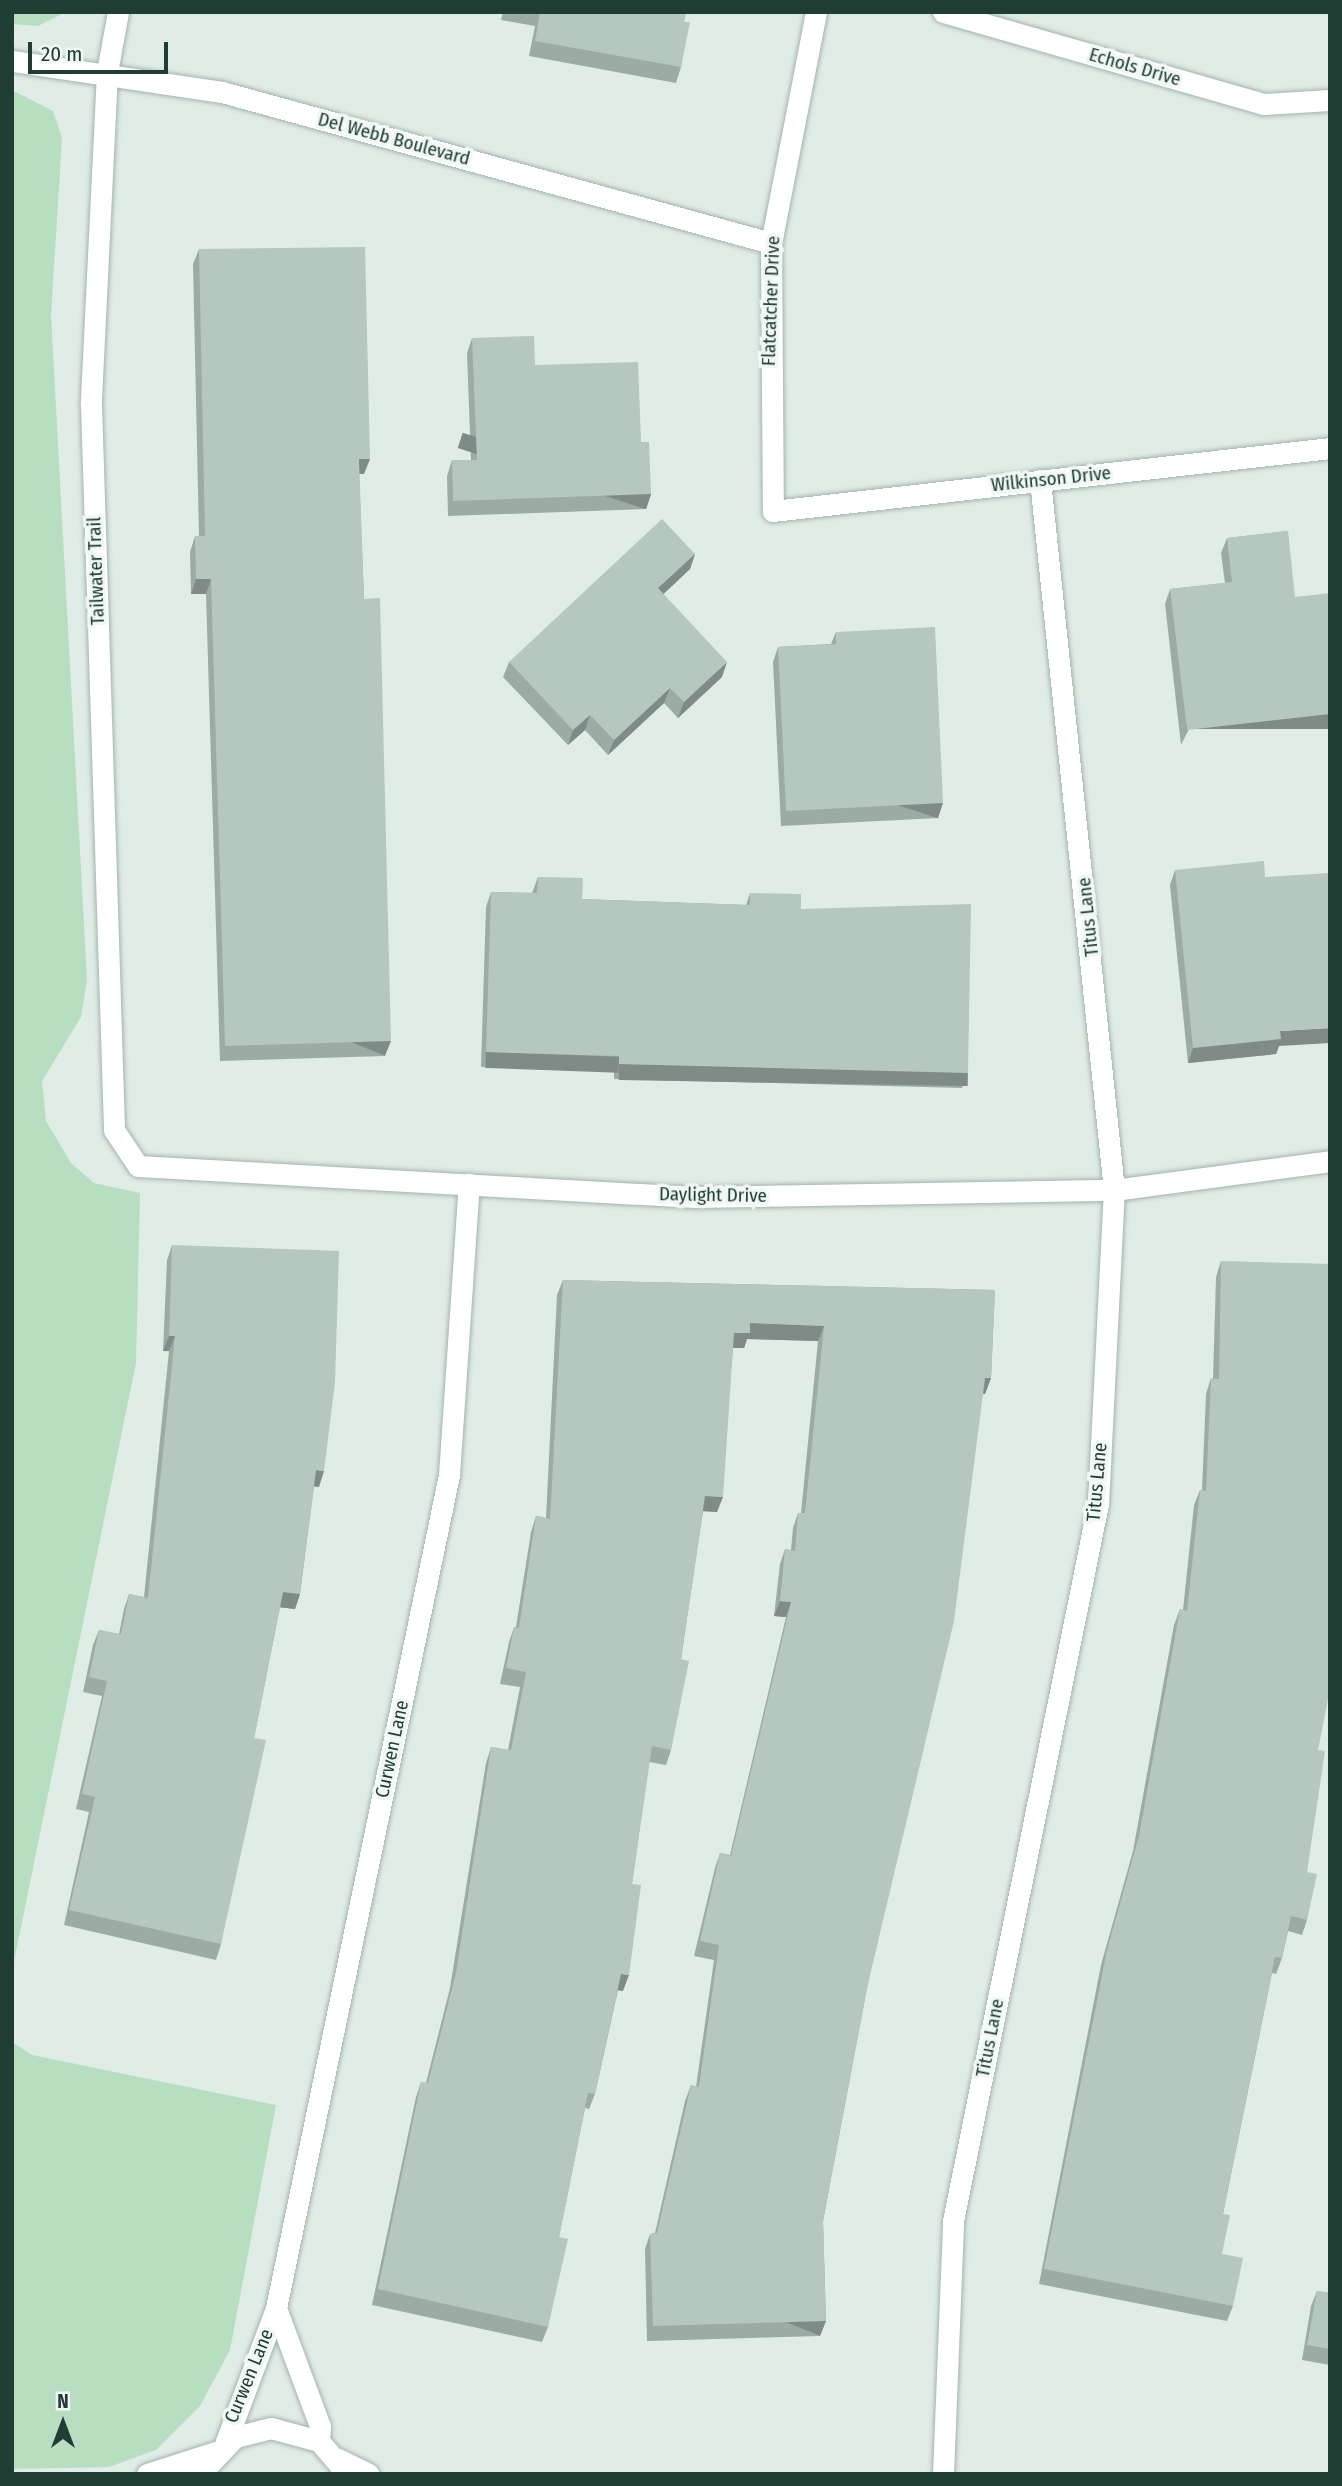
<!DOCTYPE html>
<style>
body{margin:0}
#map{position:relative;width:1342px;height:2486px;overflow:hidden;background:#e0ece6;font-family:"Fira Sans Condensed",sans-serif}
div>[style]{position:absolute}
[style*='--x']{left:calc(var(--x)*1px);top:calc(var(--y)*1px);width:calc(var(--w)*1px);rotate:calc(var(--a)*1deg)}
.green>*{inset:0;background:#b7dec1}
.roads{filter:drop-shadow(0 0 2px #a3b4ad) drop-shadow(0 0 2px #a3b4ad)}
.street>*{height:21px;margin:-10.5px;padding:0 10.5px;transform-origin:10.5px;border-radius:10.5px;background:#fff}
.wall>*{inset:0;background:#9caba4}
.shaded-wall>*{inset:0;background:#7f8b86;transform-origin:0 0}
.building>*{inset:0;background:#b5c7bf}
span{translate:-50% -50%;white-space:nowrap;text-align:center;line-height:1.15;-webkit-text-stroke:7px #f1f8f4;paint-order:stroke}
.street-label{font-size:19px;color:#203d34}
.frame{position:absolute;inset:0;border:14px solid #203d34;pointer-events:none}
.north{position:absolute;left:28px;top:2388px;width:70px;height:70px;-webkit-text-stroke:5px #f1f8f4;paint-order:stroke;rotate:0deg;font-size:19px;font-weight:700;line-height:28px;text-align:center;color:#203d34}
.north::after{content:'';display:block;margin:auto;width:24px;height:32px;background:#203d34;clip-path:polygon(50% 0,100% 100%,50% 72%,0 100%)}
.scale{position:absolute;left:28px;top:42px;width:140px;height:32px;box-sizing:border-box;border:4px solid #203d34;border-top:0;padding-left:9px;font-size:21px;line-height:24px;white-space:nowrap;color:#203d34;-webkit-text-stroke:5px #f1f8f4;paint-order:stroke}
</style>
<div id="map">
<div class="green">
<div style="clip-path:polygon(12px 12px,66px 12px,38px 26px,12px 24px)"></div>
<div style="clip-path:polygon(12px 90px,53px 111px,62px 138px,51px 315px,87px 980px,81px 1017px,42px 1081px,46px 1121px,71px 1163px,94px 1183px,140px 1193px,136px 1363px,12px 1971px)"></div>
<div style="clip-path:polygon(12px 2042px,32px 2055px,276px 2105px,230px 2350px,200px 2406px,156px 2450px,109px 2467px,12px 2469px)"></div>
</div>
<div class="roads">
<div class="street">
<div style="--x:118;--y:12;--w:61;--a:100.4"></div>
<div style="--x:107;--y:72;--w:333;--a:92.8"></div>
<div style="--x:91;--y:405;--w:725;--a:88.18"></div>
<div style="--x:114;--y:1130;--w:43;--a:56.3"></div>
<div style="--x:138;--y:1166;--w:558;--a:3.19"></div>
<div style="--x:695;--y:1197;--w:419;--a:-1"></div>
<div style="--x:1114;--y:1190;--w:218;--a:-7.6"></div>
<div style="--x:816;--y:12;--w:235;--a:101"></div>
<div style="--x:771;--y:243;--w:268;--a:89.6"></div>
<div style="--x:773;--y:511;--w:561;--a:-6.45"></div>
<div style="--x:943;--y:12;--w:334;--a:16"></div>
<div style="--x:1264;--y:104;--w:66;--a:-3.5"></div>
<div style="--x:12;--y:61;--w:212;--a:8.4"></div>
<div style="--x:222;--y:92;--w:569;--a:15.38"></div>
<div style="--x:276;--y:2308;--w:126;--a:69.6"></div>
<div style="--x:320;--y:2426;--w:15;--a:94"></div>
<div style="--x:225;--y:2444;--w:145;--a:-69.4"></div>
<div style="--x:276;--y:2308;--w:851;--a:-78.27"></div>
<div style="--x:449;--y:1475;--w:292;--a:-86.1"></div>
<div style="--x:338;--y:2459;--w:34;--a:26"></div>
<div style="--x:147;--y:2474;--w:72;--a:-17.7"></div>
<div style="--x:200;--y:2474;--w:51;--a:-46.6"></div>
<div style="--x:235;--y:2437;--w:37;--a:-14"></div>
<div style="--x:271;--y:2428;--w:50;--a:15.2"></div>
<div style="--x:319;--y:2441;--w:43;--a:49.7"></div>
<div style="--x:943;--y:2474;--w:253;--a:-87.7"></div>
<div style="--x:953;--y:2221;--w:732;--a:-78.57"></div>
<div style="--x:1098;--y:1504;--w:314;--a:-87.1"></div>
<div style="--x:1114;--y:1190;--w:714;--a:-95.95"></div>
</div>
</div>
<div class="wall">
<div style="clip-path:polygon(503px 12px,686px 12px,684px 22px,681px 67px,676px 83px,529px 56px,535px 26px,501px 20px)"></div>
<div style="clip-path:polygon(199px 249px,364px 474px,359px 474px,364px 599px,385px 1056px,220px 1061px,206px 594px,191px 594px,190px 552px,195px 536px,199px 536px,193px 264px)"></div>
<div style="clip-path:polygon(472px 338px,535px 365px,641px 442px,651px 494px,646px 509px,448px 516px,447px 476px,452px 460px,471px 460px,467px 353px)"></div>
<div style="clip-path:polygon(1288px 531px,1181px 745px,1165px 604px,1170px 589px,1225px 583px,1221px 553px,1227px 538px)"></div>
<div style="clip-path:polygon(695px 554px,690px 569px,663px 594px,722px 677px,678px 718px,664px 703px,608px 755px,585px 730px,568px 745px,503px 677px,509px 662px)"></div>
<div style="clip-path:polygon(836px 632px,938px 818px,781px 826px,773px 662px,778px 647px,831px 644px)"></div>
<div style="clip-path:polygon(1175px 870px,1279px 1046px,1276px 1054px,1188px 1063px,1170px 885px)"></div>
<div style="clip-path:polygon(538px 877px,582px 899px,746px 905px,750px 893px,801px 909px,968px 1073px,962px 1088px,614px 1079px,614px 1071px,481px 1067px,486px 907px,491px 892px,532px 893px)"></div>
<div style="clip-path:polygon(172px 1245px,319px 1487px,314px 1486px,300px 1594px,295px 1609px,280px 1607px,254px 1738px,221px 1944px,216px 1960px,64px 1925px,89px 1812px,76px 1809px,102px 1696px,83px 1692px,93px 1645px,99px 1630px,119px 1634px,124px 1609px,129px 1594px,144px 1597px,169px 1351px,163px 1351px,167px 1260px)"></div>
<div style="clip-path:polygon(1221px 1261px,1318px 1750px,1307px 1872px,1307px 1920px,1302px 1935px,1288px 1931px,1282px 1958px,1276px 1974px,1272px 1973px,1223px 2214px,1222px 2254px,1233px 2306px,1227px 2321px,1039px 2284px,1101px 1965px,1133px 1851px,1174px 1625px,1180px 1609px,1183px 1610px,1194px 1505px,1200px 1490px,1202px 1490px,1206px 1394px,1211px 1378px,1213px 1379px,1216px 1277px)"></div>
<div style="clip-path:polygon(563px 1280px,995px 1290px,991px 1378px,985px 1394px,983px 1393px,867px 1988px,823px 2221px,826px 2321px,820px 2336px,647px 2341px,645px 2249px,650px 2234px,655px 2233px,685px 2101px,691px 2085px,696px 2087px,714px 1960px,694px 1956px,715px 1868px,720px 1853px,730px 1855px,786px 1617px,774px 1616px,780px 1564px,785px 1549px,791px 1550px,793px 1528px,798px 1513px,801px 1513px,818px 1341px,747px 1339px,744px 1348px,733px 1348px,717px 1512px,703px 1511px,681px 1659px,671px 1750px,666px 1765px,649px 1762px,632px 1884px,623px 1991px,618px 1990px,595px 2094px,589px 2109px,585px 2108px,559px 2237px,548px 2327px,542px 2342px,372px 2305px,416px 2097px,421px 2082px,426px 2083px,450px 1988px,486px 1763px,491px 1747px,508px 1750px,520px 1687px,500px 1684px,509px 1642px,514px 1627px,516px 1627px,531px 1532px,536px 1516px,546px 1518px,557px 1295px)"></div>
<div style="clip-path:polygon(1317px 2291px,1330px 2293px,1330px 2365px,1302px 2360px,1311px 2306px)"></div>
</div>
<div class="shaded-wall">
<div style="clip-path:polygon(359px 459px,370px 459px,364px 474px,353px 474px)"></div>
<div style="left:651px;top:494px;width:16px;height:198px;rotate:108deg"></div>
<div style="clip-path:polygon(695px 554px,690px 569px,653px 604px,658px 588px)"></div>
<div style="clip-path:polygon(196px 579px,211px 579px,206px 594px,191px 594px)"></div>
<div style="clip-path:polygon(727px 662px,722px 677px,678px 718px,684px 702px)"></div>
<div style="clip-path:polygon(670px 688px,664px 703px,608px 755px,614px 740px)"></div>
<div style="left:1330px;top:714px;width:15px;height:144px;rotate:90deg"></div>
<div style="clip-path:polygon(590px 715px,585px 730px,568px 745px,573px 730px)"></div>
<div style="left:943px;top:803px;width:16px;height:157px;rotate:108deg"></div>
<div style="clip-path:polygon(1330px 1028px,1330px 1043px,1279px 1046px,1276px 1054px,1188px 1063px,1193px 1048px,1280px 1031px)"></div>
<div style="left:391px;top:1041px;width:16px;height:166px;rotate:112deg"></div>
<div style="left:486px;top:1052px;width:133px;height:16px;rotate:2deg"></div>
<div style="left:619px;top:1064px;width:349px;height:16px;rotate:1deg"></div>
<div style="clip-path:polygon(750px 1323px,824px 1326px,818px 1341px,747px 1339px,744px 1348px,728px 1348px,734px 1333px)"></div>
<div style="clip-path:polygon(169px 1336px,175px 1336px,169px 1351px,163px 1351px)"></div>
<div style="clip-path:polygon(985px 1378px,991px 1378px,985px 1394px,979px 1393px)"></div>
<div style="clip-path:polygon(316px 1470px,324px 1471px,319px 1487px,311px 1486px)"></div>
<div style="clip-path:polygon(705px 1496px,723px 1497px,717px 1512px,700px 1511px)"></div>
<div style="clip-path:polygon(283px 1592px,300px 1594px,295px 1609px,277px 1607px)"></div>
<div style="clip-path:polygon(780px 1601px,791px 1602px,786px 1617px,774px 1616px)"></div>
<div style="clip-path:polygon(621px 1974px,629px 1975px,623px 1991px,616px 1990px)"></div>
<div style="left:826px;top:2321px;width:16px;height:173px;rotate:112deg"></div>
</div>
<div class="building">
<div style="clip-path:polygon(540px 12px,686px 12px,684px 22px,690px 22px,681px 67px,535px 41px)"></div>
<div style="clip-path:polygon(365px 247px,370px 459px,359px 459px,364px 599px,380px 598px,391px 1041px,225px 1046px,211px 579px,196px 579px,195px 536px,205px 536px,199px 249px)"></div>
<div style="clip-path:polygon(534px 336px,535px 365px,638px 362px,641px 442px,649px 442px,651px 494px,453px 501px,452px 460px,477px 460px,472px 338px)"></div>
<div style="clip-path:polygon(662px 519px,695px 554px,658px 588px,727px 662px,684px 702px,670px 688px,614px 740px,590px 715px,573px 730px,509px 662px)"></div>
<div style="clip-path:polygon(1288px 531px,1295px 597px,1330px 593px,1330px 714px,1187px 730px,1170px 589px,1232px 582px,1227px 538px)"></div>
<div style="clip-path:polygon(935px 627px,943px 803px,786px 811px,778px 647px,836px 644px,836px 632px)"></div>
<div style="clip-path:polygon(1264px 861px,1265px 877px,1330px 873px,1330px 1028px,1280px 1031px,1281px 1039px,1193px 1048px,1175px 870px)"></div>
<div style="clip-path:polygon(538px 877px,583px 878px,582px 899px,750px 905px,750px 893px,801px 894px,801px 909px,971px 904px,968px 1073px,619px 1064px,619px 1056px,486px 1052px,491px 892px,537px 893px)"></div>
<div style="clip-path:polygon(172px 1245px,339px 1251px,335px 1382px,324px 1471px,316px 1470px,300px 1594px,283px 1592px,254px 1738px,266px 1740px,221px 1944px,69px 1910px,95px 1797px,82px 1794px,107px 1681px,89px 1677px,99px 1630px,121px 1634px,129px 1594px,148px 1598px,175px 1336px,169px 1336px)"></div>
<div style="clip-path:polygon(1221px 1261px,1330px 1264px,1330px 1689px,1318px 1750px,1325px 1751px,1307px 1872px,1317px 1874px,1307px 1920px,1291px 1916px,1282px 1958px,1275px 1957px,1223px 2214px,1230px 2215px,1222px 2254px,1243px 2258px,1233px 2306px,1044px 2269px,1107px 1950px,1139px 1836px,1180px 1609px,1187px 1611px,1200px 1490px,1206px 1491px,1211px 1378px,1219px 1379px)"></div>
<div style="clip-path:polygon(563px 1280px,995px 1290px,991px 1378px,985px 1378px,954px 1621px,867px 1988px,823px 2221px,826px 2321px,653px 2326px,650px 2234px,657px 2233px,691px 2085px,699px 2087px,719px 1945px,700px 1941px,720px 1853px,731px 1856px,791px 1602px,780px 1601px,785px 1549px,795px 1551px,798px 1513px,805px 1513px,824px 1326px,750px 1323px,750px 1333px,734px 1333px,723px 1497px,705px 1496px,681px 1659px,689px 1661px,671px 1750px,652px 1746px,632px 1884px,641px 1885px,629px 1975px,621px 1974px,595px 2094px,588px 2093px,559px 2237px,568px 2239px,548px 2327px,378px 2289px,421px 2082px,428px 2083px,456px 1973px,491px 1747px,511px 1750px,526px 1672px,506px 1668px,514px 1627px,519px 1628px,536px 1516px,550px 1519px)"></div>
<div style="clip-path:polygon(1317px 2291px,1330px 2293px,1330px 2349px,1307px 2345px)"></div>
</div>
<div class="street-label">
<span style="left:1135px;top:67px;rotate:16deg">Echols Drive</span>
<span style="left:394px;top:139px;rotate:15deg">Del Webb Boulevard</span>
<span style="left:771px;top:301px;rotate:-88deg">Flatcatcher Drive</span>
<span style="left:1051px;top:479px;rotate:-6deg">Wilkinson Drive</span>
<span style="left:96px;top:571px;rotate:-92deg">Tailwater Trail</span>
<span style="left:1088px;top:917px;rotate:-96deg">Titus Lane</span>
<span style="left:713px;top:1195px;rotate:1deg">Daylight Drive</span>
<span style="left:1097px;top:1482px;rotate:-85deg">Titus Lane</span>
<span style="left:392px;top:1749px;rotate:-78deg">Curwen Lane</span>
<span style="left:990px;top:2038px;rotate:-79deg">Titus Lane</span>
<span style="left:249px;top:2376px;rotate:-68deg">Curwen Lane</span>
</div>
<div class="frame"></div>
<div class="north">N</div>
<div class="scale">20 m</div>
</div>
